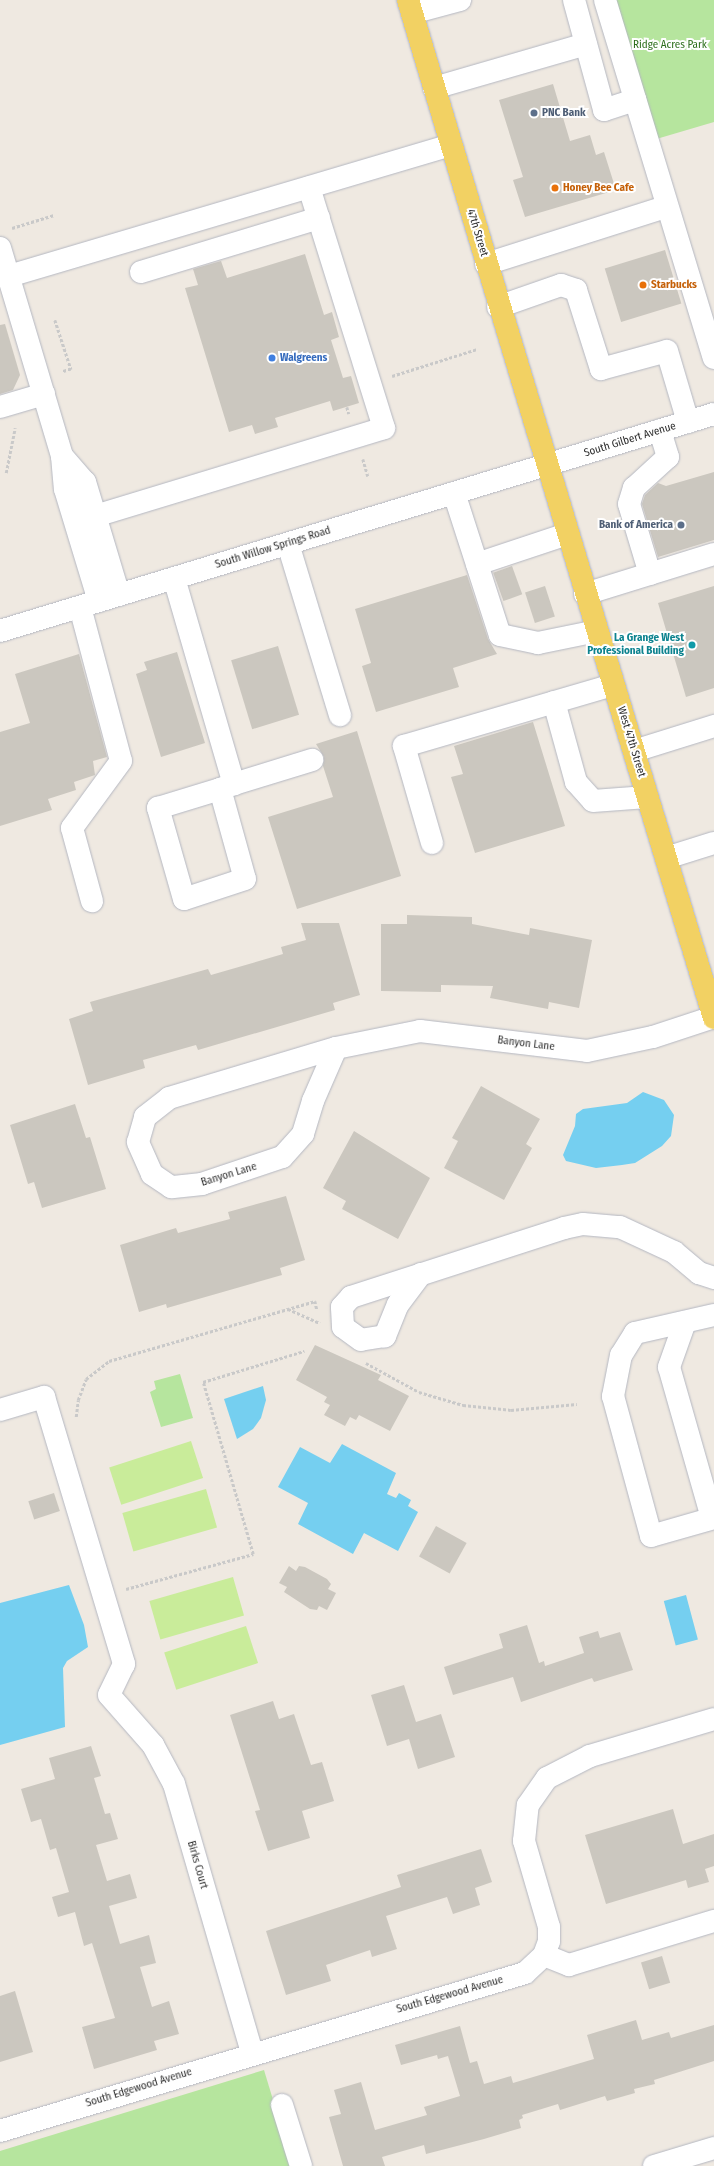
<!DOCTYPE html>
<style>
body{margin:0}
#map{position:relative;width:714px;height:2166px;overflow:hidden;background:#efe9e1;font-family:"Fira Sans Condensed",sans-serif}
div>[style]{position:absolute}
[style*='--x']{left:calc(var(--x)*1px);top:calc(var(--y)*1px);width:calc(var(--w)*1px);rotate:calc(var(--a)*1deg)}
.green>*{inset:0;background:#b6e59e}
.pitch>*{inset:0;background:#c9ec9a;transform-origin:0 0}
.water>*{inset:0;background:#75cff0;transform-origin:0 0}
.building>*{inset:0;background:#cbc7bf;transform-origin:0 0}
.path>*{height:2.5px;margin-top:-1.25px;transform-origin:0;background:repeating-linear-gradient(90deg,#c9c9c9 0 3px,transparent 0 5px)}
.roads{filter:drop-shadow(0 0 1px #b4b7c1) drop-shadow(0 0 1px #b4b7c1)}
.minor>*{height:22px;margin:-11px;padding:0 11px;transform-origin:11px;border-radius:11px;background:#fff}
.major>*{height:22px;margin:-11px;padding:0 11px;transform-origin:11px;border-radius:11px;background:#f2d163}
.dots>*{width:11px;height:11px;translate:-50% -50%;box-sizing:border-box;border:2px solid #fff;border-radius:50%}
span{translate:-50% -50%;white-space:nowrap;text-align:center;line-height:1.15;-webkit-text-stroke:4px #fff;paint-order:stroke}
.park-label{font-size:11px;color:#2c6e1b}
.service-label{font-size:11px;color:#4e5e75;font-weight:700}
.left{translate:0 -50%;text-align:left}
.right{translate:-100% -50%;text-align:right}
.food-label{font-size:11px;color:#c56008;font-weight:700}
.street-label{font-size:11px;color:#2e2e2e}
.shop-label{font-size:11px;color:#366cbe;font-weight:700}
.culture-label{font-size:11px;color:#0d838f;font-weight:700}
</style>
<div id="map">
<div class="green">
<div style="clip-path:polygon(610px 0,714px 0,714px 122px,653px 140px)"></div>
<div style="clip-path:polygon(180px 1374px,193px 1418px,161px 1427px,150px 1392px,156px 1389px,154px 1381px)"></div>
<div style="clip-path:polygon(264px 2070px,293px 2166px,0 2166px,0 2151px)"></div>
</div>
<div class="pitch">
<div style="left:191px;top:1441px;width:39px;height:86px;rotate:72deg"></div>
<div style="left:206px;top:1489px;width:40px;height:87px;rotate:74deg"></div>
<div style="left:233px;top:1577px;width:40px;height:87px;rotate:74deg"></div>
<div style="left:246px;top:1626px;width:39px;height:86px;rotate:72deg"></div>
</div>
<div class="water">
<div style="clip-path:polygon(643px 1092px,664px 1100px,674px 1115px,671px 1136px,662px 1146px,635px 1163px,622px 1165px,596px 1168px,566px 1161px,563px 1155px,575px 1126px,576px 1114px,583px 1109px,627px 1103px)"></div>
<div style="clip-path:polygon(263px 1386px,266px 1400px,261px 1418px,253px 1429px,237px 1439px,224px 1399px)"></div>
<div style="clip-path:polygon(342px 1444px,396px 1473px,387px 1494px,396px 1498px,399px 1493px,411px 1500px,408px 1506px,418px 1512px,398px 1551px,364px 1533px,353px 1554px,298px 1524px,308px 1503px,278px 1487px,300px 1447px,330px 1463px)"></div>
<div style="clip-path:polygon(69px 1585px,84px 1625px,88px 1647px,67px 1661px,63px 1668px,65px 1727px,0 1745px,0 1603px)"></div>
<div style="left:686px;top:1595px;width:46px;height:23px;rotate:75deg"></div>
</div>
<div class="building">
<div style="clip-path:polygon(553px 84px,570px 141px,590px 135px,596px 155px,604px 152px,616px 190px,525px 217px,513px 180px,523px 177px,499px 100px)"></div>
<div style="left:665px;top:250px;width:56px;height:63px;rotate:73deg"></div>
<div style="clip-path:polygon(305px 254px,324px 315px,332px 312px,339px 337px,331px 340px,343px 378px,351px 376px,359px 403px,333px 411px,330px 401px,275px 418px,278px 427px,255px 434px,252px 425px,229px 432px,185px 288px,198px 285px,193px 269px,221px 261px,227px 278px)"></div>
<div style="clip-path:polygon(5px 324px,20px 375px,13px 390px,0 394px,0 325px)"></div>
<div style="clip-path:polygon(714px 472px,714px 540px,658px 557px,642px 504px,645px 495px,658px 483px,666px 486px)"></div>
<div style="left:512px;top:566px;width:30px;height:20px;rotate:70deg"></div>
<div style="clip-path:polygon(467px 575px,488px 639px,497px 654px,453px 668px,459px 687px,376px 712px,362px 666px,371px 663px,355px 609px)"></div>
<div style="left:545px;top:586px;width:32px;height:21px;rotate:72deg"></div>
<div style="clip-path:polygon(714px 586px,714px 688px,686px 697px,658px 603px)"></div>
<div style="left:278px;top:646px;width:72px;height:49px;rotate:73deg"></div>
<div style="clip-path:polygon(177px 652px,205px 743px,161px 757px,136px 674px,147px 670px,144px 662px)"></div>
<div style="clip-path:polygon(79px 654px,107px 757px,93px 761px,95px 775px,74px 782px,76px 790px,48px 799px,52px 810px,0 826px,0 732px,30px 723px,15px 674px)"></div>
<div style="clip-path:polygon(533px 722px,565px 826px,475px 853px,451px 777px,463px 774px,454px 746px)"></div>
<div style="clip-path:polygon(357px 731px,401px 876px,297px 909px,268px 817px,333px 797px,323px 766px,324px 757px,316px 744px)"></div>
<div style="clip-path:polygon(407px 915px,472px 917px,472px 924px,529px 935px,530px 928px,592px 940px,579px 1008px,549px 1002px,548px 1009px,490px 998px,493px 986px,441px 985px,441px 992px,381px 991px,381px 924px,407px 924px)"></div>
<div style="clip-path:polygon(301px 923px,339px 923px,360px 995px,333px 1003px,335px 1010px,198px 1050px,196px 1045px,143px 1060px,145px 1068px,88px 1085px,69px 1019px,93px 1011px,90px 1002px,208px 969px,211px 975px,283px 954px,281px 947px,306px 940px)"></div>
<div style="clip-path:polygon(481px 1086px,540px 1119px,526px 1144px,532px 1148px,504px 1200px,444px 1168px,458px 1141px,452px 1138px)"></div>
<div style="clip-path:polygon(75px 1104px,86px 1138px,90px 1137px,106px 1189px,42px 1208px,34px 1182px,28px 1184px,10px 1125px)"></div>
<div style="clip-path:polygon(354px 1131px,430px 1178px,398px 1239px,342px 1209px,346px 1201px,323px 1188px)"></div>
<div style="clip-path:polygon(286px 1196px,305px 1260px,280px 1268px,282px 1275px,167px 1308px,166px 1304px,139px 1312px,120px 1245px,176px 1228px,178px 1233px,230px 1219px,228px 1212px)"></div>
<div style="clip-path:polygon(315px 1345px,381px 1375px,378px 1380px,409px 1396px,390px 1431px,359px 1415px,356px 1420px,350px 1417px,345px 1426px,324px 1415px,330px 1405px,324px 1402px,327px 1397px,296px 1380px)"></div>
<div style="left:54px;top:1493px;width:19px;height:27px;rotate:72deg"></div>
<div style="left:436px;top:1526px;width:35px;height:35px;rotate:29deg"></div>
<div style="clip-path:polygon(289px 1566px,296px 1571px,299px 1566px,305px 1567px,327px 1579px,331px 1584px,328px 1589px,336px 1593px,327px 1610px,319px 1606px,317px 1610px,310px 1609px,284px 1592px,287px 1587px,279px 1583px)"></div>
<div style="clip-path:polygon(527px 1625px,539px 1663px,544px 1661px,545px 1666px,584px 1653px,579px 1637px,598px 1631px,600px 1638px,620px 1632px,633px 1670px,594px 1682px,592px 1678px,521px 1702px,513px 1677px,453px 1695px,444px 1667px,503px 1648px,499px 1634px)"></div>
<div style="clip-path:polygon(404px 1685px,416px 1722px,441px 1714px,455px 1757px,418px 1769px,409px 1739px,387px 1746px,371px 1695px)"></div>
<div style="clip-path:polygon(273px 1701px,279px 1719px,294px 1714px,311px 1765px,322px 1762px,334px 1801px,302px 1811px,310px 1838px,268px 1851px,255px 1811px,260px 1810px,230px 1715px)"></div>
<div style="clip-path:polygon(91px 1746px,101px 1776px,94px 1778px,105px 1814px,110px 1813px,118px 1839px,96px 1845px,107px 1881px,130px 1874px,137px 1898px,109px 1906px,120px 1944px,149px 1935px,156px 1963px,140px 1967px,152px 2007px,169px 2001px,179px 2034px,154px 2041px,157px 2050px,94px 2069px,82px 2027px,115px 2018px,92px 1943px,84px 1946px,75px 1912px,58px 1917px,52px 1897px,69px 1892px,56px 1848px,50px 1850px,41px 1819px,31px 1822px,21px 1789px,55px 1779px,49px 1758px)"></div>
<div style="clip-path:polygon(673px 1809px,683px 1844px,714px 1834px,714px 1866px,705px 1869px,709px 1882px,688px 1888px,686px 1880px,606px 1904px,585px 1835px)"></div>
<div style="clip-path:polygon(481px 1849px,492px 1882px,475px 1888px,480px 1905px,453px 1914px,447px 1897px,386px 1916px,397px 1949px,372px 1957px,370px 1950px,326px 1965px,331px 1981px,286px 1995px,266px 1931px,401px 1887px,397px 1875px)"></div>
<div style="left:662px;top:1956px;width:28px;height:22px;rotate:73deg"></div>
<div style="clip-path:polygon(15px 1991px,33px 2052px,0 2062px,0 1996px)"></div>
<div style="clip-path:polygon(636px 2020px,642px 2040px,669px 2032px,671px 2038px,714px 2025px,714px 2061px,654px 2080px,655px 2084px,634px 2089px,635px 2093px,607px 2101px,605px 2096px,560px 2110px,558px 2104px,522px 2115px,523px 2118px,519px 2120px,521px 2128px,484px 2139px,426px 2154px,424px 2145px,382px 2157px,385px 2166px,343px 2166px,329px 2117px,341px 2114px,334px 2090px,361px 2082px,375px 2130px,427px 2115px,424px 2107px,460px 2096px,448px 2056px,438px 2059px,437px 2055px,401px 2065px,395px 2045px,460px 2026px,470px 2063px,477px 2061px,484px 2084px,511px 2076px,513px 2083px,594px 2059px,587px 2035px)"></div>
</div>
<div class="path">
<div style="--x:12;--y:228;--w:44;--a:-17.2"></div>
<div style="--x:55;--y:320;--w:52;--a:71.9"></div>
<div style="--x:71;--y:369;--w:9;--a:162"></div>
<div style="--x:392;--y:376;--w:89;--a:-17.6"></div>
<div style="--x:347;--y:407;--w:7;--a:74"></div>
<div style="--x:363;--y:459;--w:18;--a:74"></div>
<div style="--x:6;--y:473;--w:46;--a:-78.7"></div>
<div style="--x:288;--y:1309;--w:35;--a:24"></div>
<div style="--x:366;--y:1363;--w:60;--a:28.7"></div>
<div style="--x:419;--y:1392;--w:46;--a:16.5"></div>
<div style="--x:463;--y:1405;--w:48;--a:5.9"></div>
<div style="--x:511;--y:1410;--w:66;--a:-5.2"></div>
<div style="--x:76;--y:1417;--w:17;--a:-83"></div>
<div style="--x:78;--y:1400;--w:22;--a:-69"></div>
<div style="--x:86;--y:1379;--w:29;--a:-38"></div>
<div style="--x:109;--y:1361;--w:215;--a:-16.2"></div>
<div style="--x:315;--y:1301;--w:9;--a:77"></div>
<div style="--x:126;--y:1589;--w:132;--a:-15.4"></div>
<div style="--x:253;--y:1554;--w:179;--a:-106.2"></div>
<div style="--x:203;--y:1382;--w:106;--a:-17.1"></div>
</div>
<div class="roads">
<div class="minor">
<div style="--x:574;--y:0;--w:114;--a:74.7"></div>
<div style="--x:604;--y:110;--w:33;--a:-18"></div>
<div style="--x:605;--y:0;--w:374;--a:73.1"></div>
<div style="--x:412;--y:13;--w:50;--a:-15.2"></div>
<div style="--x:434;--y:88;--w:158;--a:-16.1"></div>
<div style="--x:0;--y:248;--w:217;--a:73.4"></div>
<div style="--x:62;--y:456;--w:33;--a:85"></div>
<div style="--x:65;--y:489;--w:117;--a:73.1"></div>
<div style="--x:486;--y:264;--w:189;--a:-17.6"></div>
<div style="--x:141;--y:272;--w:186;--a:-16.9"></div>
<div style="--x:9;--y:276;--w:461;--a:-16.5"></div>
<div style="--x:498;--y:307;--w:67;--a:-19.2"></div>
<div style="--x:561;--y:285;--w:16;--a:18"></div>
<div style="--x:576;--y:290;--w:83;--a:72.4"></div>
<div style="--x:601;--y:369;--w:68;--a:-15.3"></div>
<div style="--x:667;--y:351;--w:74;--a:73.5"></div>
<div style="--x:0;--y:407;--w:46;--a:-16.5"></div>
<div style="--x:62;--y:456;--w:35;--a:49"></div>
<div style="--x:85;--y:482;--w:118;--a:73.3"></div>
<div style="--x:454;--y:493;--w:149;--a:72.1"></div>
<div style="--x:500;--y:635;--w:39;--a:12"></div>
<div style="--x:538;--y:643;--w:60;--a:-11.5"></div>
<div style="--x:95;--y:516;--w:302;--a:-16.9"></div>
<div style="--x:384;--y:428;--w:252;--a:-107.3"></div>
<div style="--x:288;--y:544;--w:179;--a:73.1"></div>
<div style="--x:477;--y:564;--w:95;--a:-18.4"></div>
<div style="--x:650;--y:574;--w:73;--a:-106.7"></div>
<div style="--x:629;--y:504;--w:17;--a:-73"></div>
<div style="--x:634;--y:488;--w:46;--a:-42.4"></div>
<div style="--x:668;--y:457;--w:28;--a:-107"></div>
<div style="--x:174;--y:578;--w:215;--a:73.8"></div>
<div style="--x:234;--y:784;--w:82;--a:-17.1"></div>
<div style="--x:585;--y:594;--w:135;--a:-17.2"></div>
<div style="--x:80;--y:607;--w:159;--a:75.1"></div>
<div style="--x:121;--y:761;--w:83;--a:126.2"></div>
<div style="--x:72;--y:828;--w:76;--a:74.7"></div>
<div style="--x:0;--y:631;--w:746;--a:-16.91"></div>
<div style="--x:554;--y:702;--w:83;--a:74.6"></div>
<div style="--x:576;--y:782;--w:25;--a:48"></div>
<div style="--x:593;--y:801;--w:54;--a:-4.2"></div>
<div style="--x:634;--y:751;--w:84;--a:-17.4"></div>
<div style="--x:220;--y:789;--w:93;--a:74.5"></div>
<div style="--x:245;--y:879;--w:64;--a:161.8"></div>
<div style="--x:184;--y:899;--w:95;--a:-105.9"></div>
<div style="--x:158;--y:808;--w:65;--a:-17"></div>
<div style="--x:220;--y:789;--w:15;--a:-20"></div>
<div style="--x:432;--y:843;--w:101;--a:-106.1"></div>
<div style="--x:404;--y:746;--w:218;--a:-16.3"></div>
<div style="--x:666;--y:858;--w:50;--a:-17.4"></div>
<div style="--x:336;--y:1048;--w:58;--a:113.5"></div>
<div style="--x:313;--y:1101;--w:34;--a:107"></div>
<div style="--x:303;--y:1134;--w:31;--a:132"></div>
<div style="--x:282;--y:1157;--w:84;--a:161.4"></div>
<div style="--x:202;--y:1184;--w:31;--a:174"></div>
<div style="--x:171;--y:1187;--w:23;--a:-146"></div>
<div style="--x:152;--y:1174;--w:35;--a:-114"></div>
<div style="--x:138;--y:1142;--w:26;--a:-74"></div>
<div style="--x:145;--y:1117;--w:31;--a:-38"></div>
<div style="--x:169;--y:1098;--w:174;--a:-16.7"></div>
<div style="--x:336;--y:1048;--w:86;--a:-11.4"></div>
<div style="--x:420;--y:1031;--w:168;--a:6.8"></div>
<div style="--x:587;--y:1051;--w:67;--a:-12"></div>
<div style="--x:653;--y:1037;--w:64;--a:-18.2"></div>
<div style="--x:421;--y:1274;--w:38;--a:127"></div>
<div style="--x:398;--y:1304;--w:35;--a:112"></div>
<div style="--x:385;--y:1336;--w:24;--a:171"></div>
<div style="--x:361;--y:1340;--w:22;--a:-144"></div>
<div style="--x:343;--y:1327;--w:20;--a:-93"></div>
<div style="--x:342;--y:1307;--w:13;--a:-48"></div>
<div style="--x:351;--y:1297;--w:224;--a:-17.9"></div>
<div style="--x:564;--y:1228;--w:19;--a:-12"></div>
<div style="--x:583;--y:1224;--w:37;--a:5"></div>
<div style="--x:620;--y:1227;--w:60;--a:24.8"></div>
<div style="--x:674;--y:1252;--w:33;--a:40"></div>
<div style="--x:699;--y:1273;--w:16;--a:18"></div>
<div style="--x:714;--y:1315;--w:81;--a:167.2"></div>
<div style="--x:635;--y:1333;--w:26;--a:122"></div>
<div style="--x:621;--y:1355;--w:42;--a:101"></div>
<div style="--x:613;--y:1396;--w:145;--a:74.8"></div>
<div style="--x:651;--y:1536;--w:66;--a:-15.9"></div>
<div style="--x:685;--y:1322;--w:48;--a:109.6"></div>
<div style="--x:669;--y:1367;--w:157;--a:74.1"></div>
<div style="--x:0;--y:1410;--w:46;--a:-16.5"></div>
<div style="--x:44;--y:1397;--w:279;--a:73.3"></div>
<div style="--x:124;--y:1664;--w:34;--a:116"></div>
<div style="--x:109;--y:1695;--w:67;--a:48.7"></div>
<div style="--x:153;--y:1745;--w:44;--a:61.7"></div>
<div style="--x:174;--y:1784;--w:280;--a:73.8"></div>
<div style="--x:544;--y:1955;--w:27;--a:22"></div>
<div style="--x:569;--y:1965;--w:152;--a:-16.9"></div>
<div style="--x:282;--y:2105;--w:64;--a:72.7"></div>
<div style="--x:0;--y:2131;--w:548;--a:-16.75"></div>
<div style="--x:525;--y:1973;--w:26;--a:-43"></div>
<div style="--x:544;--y:1955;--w:15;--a:-70"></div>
<div style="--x:549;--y:1941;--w:14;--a:-90"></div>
<div style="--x:549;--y:1927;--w:90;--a:-106.2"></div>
<div style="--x:524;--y:1841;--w:36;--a:-84"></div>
<div style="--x:528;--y:1805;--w:33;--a:-55"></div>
<div style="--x:547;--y:1778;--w:48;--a:-27.1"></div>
<div style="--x:590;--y:1756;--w:129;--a:-16.6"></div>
<div style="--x:654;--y:2166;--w:63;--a:-16.7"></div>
</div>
<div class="major">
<div style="--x:408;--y:0;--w:1063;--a:73.27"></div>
</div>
</div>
<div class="dots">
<div style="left:534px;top:113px;background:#5c6f8a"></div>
<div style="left:555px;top:188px;background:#e8710a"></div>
<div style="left:643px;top:285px;background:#e8710a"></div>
<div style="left:272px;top:358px;background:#3f7fe0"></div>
<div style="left:681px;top:525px;background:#5c6f8a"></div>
<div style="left:692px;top:645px;background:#0f9aa8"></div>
</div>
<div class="park-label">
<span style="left:670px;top:45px">Ridge Acres Park</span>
</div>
<div class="service-label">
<span class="left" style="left:542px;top:113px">PNC Bank</span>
<span class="right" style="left:673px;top:525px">Bank of America</span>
</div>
<div class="food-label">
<span class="left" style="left:563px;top:188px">Honey Bee Cafe</span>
<span class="left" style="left:651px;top:285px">Starbucks</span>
</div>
<div class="street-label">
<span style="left:477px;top:233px;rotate:73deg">47th Street</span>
<span style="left:630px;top:440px;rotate:-17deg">South Gilbert Avenue</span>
<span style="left:273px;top:548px;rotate:-17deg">South Willow Springs Road</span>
<span style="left:631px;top:742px;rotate:73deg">West 47th Street</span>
<span style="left:526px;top:1044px;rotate:7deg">Banyon Lane</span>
<span style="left:229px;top:1175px;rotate:-17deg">Banyon Lane</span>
<span style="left:197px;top:1865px;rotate:74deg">Birks Court</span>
<span style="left:450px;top:1995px;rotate:-16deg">South Edgewood Avenue</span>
<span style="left:139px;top:2088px;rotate:-17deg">South Edgewood Avenue</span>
</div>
<div class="shop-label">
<span class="left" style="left:280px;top:358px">Walgreens</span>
</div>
<div class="culture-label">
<span class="right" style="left:684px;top:645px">La Grange West<br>Professional Building</span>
</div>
</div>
